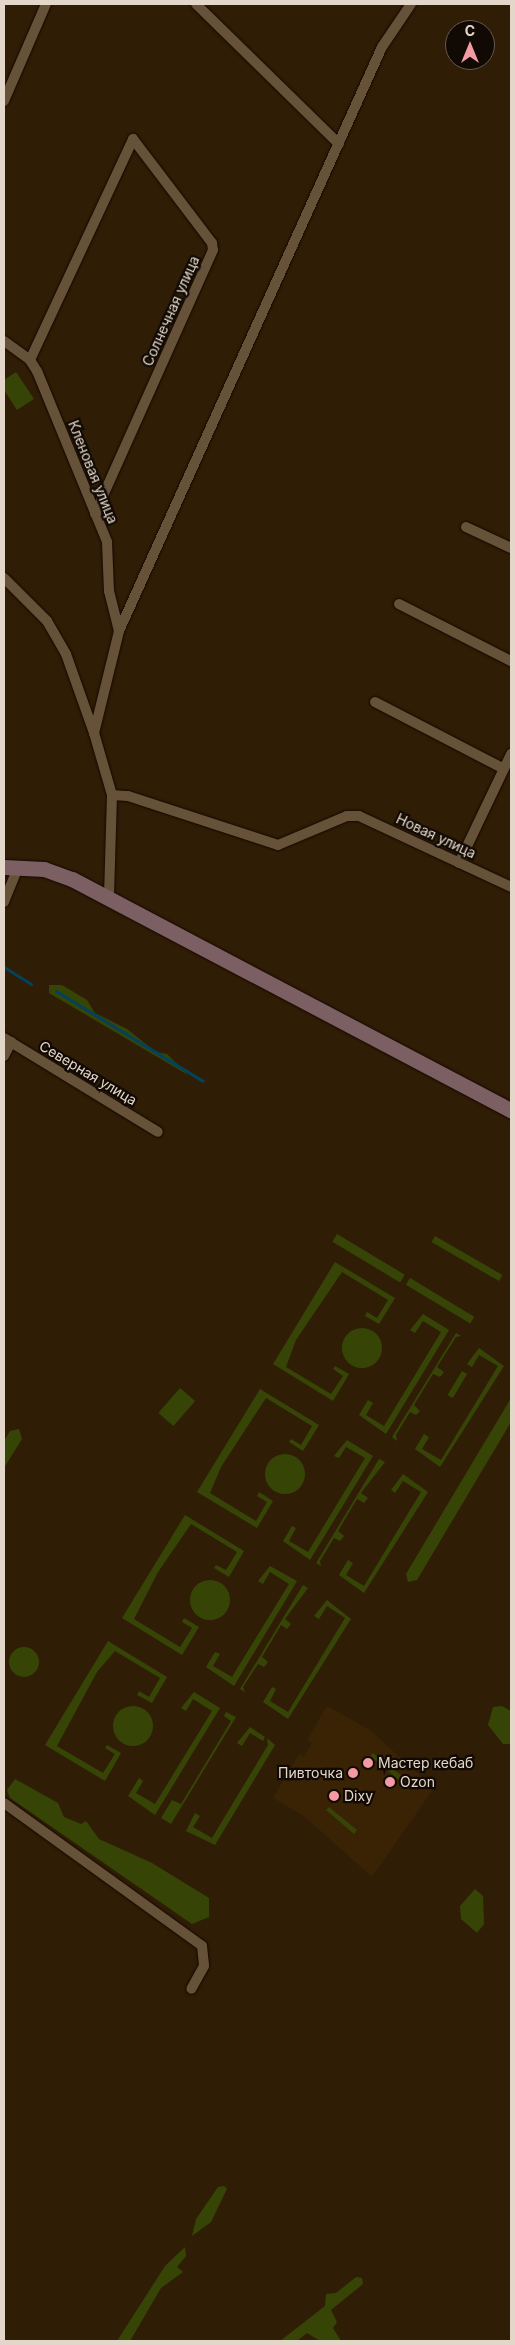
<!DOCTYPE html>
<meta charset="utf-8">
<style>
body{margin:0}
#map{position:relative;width:515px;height:2345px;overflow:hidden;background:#2f1d06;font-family:Inter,sans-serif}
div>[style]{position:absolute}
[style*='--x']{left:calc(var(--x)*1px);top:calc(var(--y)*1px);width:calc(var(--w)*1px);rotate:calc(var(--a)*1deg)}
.built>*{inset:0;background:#392304}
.green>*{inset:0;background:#364506;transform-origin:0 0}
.round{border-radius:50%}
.stream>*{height:3px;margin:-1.5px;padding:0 1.5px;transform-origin:1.5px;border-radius:1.5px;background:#03425b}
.roads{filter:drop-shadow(0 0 1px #170700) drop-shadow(0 0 1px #170700)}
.minor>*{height:10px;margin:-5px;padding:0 5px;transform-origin:5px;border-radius:5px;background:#665239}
.secondary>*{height:15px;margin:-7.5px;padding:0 7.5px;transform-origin:7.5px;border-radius:7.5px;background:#7c5f62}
.dots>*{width:14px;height:14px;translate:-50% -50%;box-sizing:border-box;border:2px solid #110903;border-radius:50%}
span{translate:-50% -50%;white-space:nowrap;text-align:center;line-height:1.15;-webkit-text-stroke:4.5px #110903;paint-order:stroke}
.street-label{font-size:14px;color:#e3d7c9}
.poi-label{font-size:14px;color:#e3d7c9}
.left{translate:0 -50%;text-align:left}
.right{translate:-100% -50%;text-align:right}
.frame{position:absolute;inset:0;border:5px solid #e3d7c9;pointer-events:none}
.north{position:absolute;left:445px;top:20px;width:50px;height:50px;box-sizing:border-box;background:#110903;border:1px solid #655b52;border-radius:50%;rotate:0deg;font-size:14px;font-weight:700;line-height:20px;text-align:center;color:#e3d7c9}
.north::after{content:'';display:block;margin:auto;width:18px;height:22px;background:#f49aa3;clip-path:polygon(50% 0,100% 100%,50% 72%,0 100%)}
</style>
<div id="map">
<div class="built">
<div style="clip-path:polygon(327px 1706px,370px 1730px,434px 1788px,372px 1877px,305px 1817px,273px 1798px,299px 1754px,304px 1756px,312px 1743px,307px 1740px)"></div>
</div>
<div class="green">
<div style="clip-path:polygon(16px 372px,34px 399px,17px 410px,4px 390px,4px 380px)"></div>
<div style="clip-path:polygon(49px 985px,62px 985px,87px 1000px,95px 1013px,127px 1029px,156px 1052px,167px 1054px,188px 1075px,49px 993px)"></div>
<div style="left:337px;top:1234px;width:79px;height:9px;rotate:31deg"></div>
<div style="left:435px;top:1236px;width:78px;height:7px;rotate:30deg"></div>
<div style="clip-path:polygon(335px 1262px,395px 1298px,379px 1324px,365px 1316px,367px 1312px,377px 1318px,388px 1300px,342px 1272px,296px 1340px,286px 1367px,331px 1394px,343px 1376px,333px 1369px,335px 1366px,349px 1374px,333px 1401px,273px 1364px)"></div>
<div style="left:410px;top:1278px;width:75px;height:8px;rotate:31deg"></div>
<div style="clip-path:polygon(423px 1314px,449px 1330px,386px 1434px,359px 1415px,368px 1400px,373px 1403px,366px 1415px,384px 1426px,441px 1332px,423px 1321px,415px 1333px,410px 1330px)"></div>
<div class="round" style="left:342px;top:1328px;width:40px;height:40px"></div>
<div style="clip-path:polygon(456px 1333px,461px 1336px,456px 1337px,437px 1367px,444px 1372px,440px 1377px,433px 1374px,414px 1405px,420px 1411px,416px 1415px,410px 1412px,396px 1435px,397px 1441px,392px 1437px)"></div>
<div style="clip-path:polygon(479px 1348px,504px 1366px,440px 1467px,415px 1449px,424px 1434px,429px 1437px,422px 1449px,441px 1460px,498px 1366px,479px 1355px,472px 1367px,467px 1364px)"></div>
<div style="left:462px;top:1371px;width:6px;height:28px;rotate:31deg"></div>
<div style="left:180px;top:1388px;width:20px;height:33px;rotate:41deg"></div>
<div style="clip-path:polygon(260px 1389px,319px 1425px,303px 1451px,289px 1442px,291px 1439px,301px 1445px,312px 1426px,266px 1398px,221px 1467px,210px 1493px,256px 1521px,267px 1502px,257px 1496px,259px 1492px,273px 1501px,257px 1528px,197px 1492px)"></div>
<div style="clip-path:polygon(511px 1398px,511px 1422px,417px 1580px,408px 1582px,406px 1574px)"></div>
<div style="clip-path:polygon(19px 1429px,22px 1439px,4px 1468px,4px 1441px,10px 1431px)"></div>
<div style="clip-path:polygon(347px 1440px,373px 1456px,310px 1560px,283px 1541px,292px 1526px,296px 1528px,289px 1541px,308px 1552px,365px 1458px,346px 1447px,339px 1458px,334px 1456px)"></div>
<div class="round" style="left:265px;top:1454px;width:40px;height:40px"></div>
<div style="clip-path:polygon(379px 1459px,385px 1462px,361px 1493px,368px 1498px,364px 1503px,357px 1499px,338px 1531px,344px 1536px,340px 1541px,334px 1538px,320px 1561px,321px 1566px,316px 1563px)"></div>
<div style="clip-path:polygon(403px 1474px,428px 1492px,364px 1593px,339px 1575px,348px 1560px,353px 1563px,346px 1575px,364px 1586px,421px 1492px,403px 1481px,395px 1493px,391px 1490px)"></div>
<div style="clip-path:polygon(185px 1515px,244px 1551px,229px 1577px,214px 1568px,216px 1565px,226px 1570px,237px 1552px,191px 1524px,158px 1572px,134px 1619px,180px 1647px,192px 1628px,182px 1622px,184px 1618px,199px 1627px,182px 1655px,122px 1618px)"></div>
<div style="clip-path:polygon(270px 1566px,297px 1581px,234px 1686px,206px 1667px,215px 1652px,220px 1654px,213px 1666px,232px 1677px,289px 1584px,270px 1572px,263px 1584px,258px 1581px)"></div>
<div class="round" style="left:190px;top:1580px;width:40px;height:40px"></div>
<div style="clip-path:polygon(303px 1585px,308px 1588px,285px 1619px,291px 1624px,287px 1629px,281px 1625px,262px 1657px,268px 1662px,264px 1667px,258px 1664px,243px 1687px,245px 1692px,240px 1689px)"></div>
<div style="clip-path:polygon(327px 1600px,351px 1619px,288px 1719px,263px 1702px,272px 1687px,276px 1689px,270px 1701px,288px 1712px,345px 1618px,327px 1606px,319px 1619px,314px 1616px)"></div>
<div style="clip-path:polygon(108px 1641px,167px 1677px,152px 1703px,137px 1695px,139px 1691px,149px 1697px,160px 1678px,115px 1651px,97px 1672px,57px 1746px,103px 1773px,115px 1754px,105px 1748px,107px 1745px,121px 1753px,105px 1781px,45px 1745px)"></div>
<div class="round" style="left:9px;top:1647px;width:30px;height:30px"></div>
<div style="clip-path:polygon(194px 1692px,220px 1708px,155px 1815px,128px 1796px,139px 1778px,143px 1781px,136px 1793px,155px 1804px,212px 1711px,193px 1699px,186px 1711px,181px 1708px)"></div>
<div class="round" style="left:113px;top:1706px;width:40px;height:40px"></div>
<div style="clip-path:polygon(502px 1706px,511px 1711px,511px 1744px,503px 1744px,488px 1725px,493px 1707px)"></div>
<div style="clip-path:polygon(226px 1712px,236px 1717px,171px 1824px,161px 1818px,172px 1800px,181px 1804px,231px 1721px,224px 1716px)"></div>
<div style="clip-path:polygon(250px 1727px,265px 1737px,263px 1741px,250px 1733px,242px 1746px,237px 1743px)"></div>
<div style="clip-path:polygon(267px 1738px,275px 1745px,215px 1845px,186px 1831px,195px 1813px,200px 1816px,193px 1827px,212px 1838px,268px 1745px)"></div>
<div style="clip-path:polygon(373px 1753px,402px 1776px,399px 1780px,370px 1756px)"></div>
<div style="clip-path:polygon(15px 1779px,58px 1803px,64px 1817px,81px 1824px,86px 1821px,99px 1839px,152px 1863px,209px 1898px,209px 1917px,192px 1924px,10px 1798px,7px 1790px)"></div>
<div style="clip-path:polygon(329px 1807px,357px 1830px,354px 1834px,326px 1810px)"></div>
<div style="clip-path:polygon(475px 1889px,483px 1896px,484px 1924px,477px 1933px,461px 1919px,460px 1906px)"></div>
<div style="clip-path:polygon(224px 2186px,227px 2189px,211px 2222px,192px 2236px,196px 2219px,218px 2187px)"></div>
<div style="clip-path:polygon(185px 2247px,186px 2256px,177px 2267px,183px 2272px,161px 2288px,130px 2341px,117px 2341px,165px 2266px)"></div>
<div style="clip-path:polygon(356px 2277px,362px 2278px,363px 2284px,331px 2310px,337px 2322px,333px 2328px,341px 2341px,320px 2341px,307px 2333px,297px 2341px,280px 2341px,325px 2306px,326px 2294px,336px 2293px)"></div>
</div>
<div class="stream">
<div style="--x:4;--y:967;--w:32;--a:32"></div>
<div style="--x:56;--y:991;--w:172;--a:31.5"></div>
</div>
<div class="roads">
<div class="minor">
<div style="--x:196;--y:4;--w:200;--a:44.4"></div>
<div style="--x:4;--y:101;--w:106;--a:-66.6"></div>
<div style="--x:4;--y:341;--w:32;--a:36"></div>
<div style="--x:30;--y:360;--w:13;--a:58"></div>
<div style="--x:37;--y:371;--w:185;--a:67.7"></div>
<div style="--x:107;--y:542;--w:49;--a:87.7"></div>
<div style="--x:109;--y:591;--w:41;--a:76"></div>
<div style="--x:30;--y:360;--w:244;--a:-65"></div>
<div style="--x:133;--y:139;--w:131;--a:52.8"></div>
<div style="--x:212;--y:243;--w:7;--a:82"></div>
<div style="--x:213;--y:250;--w:289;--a:114.1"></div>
<div style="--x:466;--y:527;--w:50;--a:25"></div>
<div style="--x:4;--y:578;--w:61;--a:45"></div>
<div style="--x:47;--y:621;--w:38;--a:60"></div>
<div style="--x:66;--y:654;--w:84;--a:70.5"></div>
<div style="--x:94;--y:733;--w:65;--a:73.8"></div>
<div style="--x:112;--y:795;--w:103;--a:91.7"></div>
<div style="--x:399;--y:604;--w:126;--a:27"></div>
<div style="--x:375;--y:702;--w:145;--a:27.4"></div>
<div style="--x:94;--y:733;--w:105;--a:-76.2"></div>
<div style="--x:119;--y:631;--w:640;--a:-65.76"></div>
<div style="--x:382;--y:47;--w:52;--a:-56"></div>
<div style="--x:112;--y:795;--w:16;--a:4"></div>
<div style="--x:128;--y:796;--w:158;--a:18.1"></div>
<div style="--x:278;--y:845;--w:75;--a:-22.8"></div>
<div style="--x:347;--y:816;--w:12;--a:0"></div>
<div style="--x:359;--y:816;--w:168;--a:25"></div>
<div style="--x:459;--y:863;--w:121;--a:-64.5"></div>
<div style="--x:4;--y:902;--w:38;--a:-68"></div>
<div style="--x:4;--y:1038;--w:180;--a:31.4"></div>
<div style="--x:4;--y:1056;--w:16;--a:-63"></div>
<div style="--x:4;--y:1803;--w:244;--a:35.8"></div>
<div style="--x:202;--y:1946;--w:20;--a:84"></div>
<div style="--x:204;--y:1966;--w:26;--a:119"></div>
</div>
<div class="secondary">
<div style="--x:4;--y:867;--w:40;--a:2.9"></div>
<div style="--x:44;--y:869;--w:30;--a:20"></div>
<div style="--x:72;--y:879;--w:496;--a:27.8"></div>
</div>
</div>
<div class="dots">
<div style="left:368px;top:1763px;background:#f49aa3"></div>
<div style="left:353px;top:1773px;background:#f49aa3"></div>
<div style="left:390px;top:1782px;background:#f49aa3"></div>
<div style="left:334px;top:1796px;background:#f49aa3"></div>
</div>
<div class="street-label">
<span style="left:171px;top:311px;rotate:-66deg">Солнечная улица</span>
<span style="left:93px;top:472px;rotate:68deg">Кленовая улица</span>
<span style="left:436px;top:836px;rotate:25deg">Новая улица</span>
<span style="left:88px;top:1073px;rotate:31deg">Северная улица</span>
</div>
<div class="poi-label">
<span class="left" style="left:378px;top:1763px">Мастер кебаб</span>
<span class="right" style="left:343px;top:1773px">Пивточка</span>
<span class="left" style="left:400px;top:1782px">Ozon</span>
<span class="left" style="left:344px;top:1796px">Dixy</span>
</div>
<div class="frame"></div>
<div class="north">С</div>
</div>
